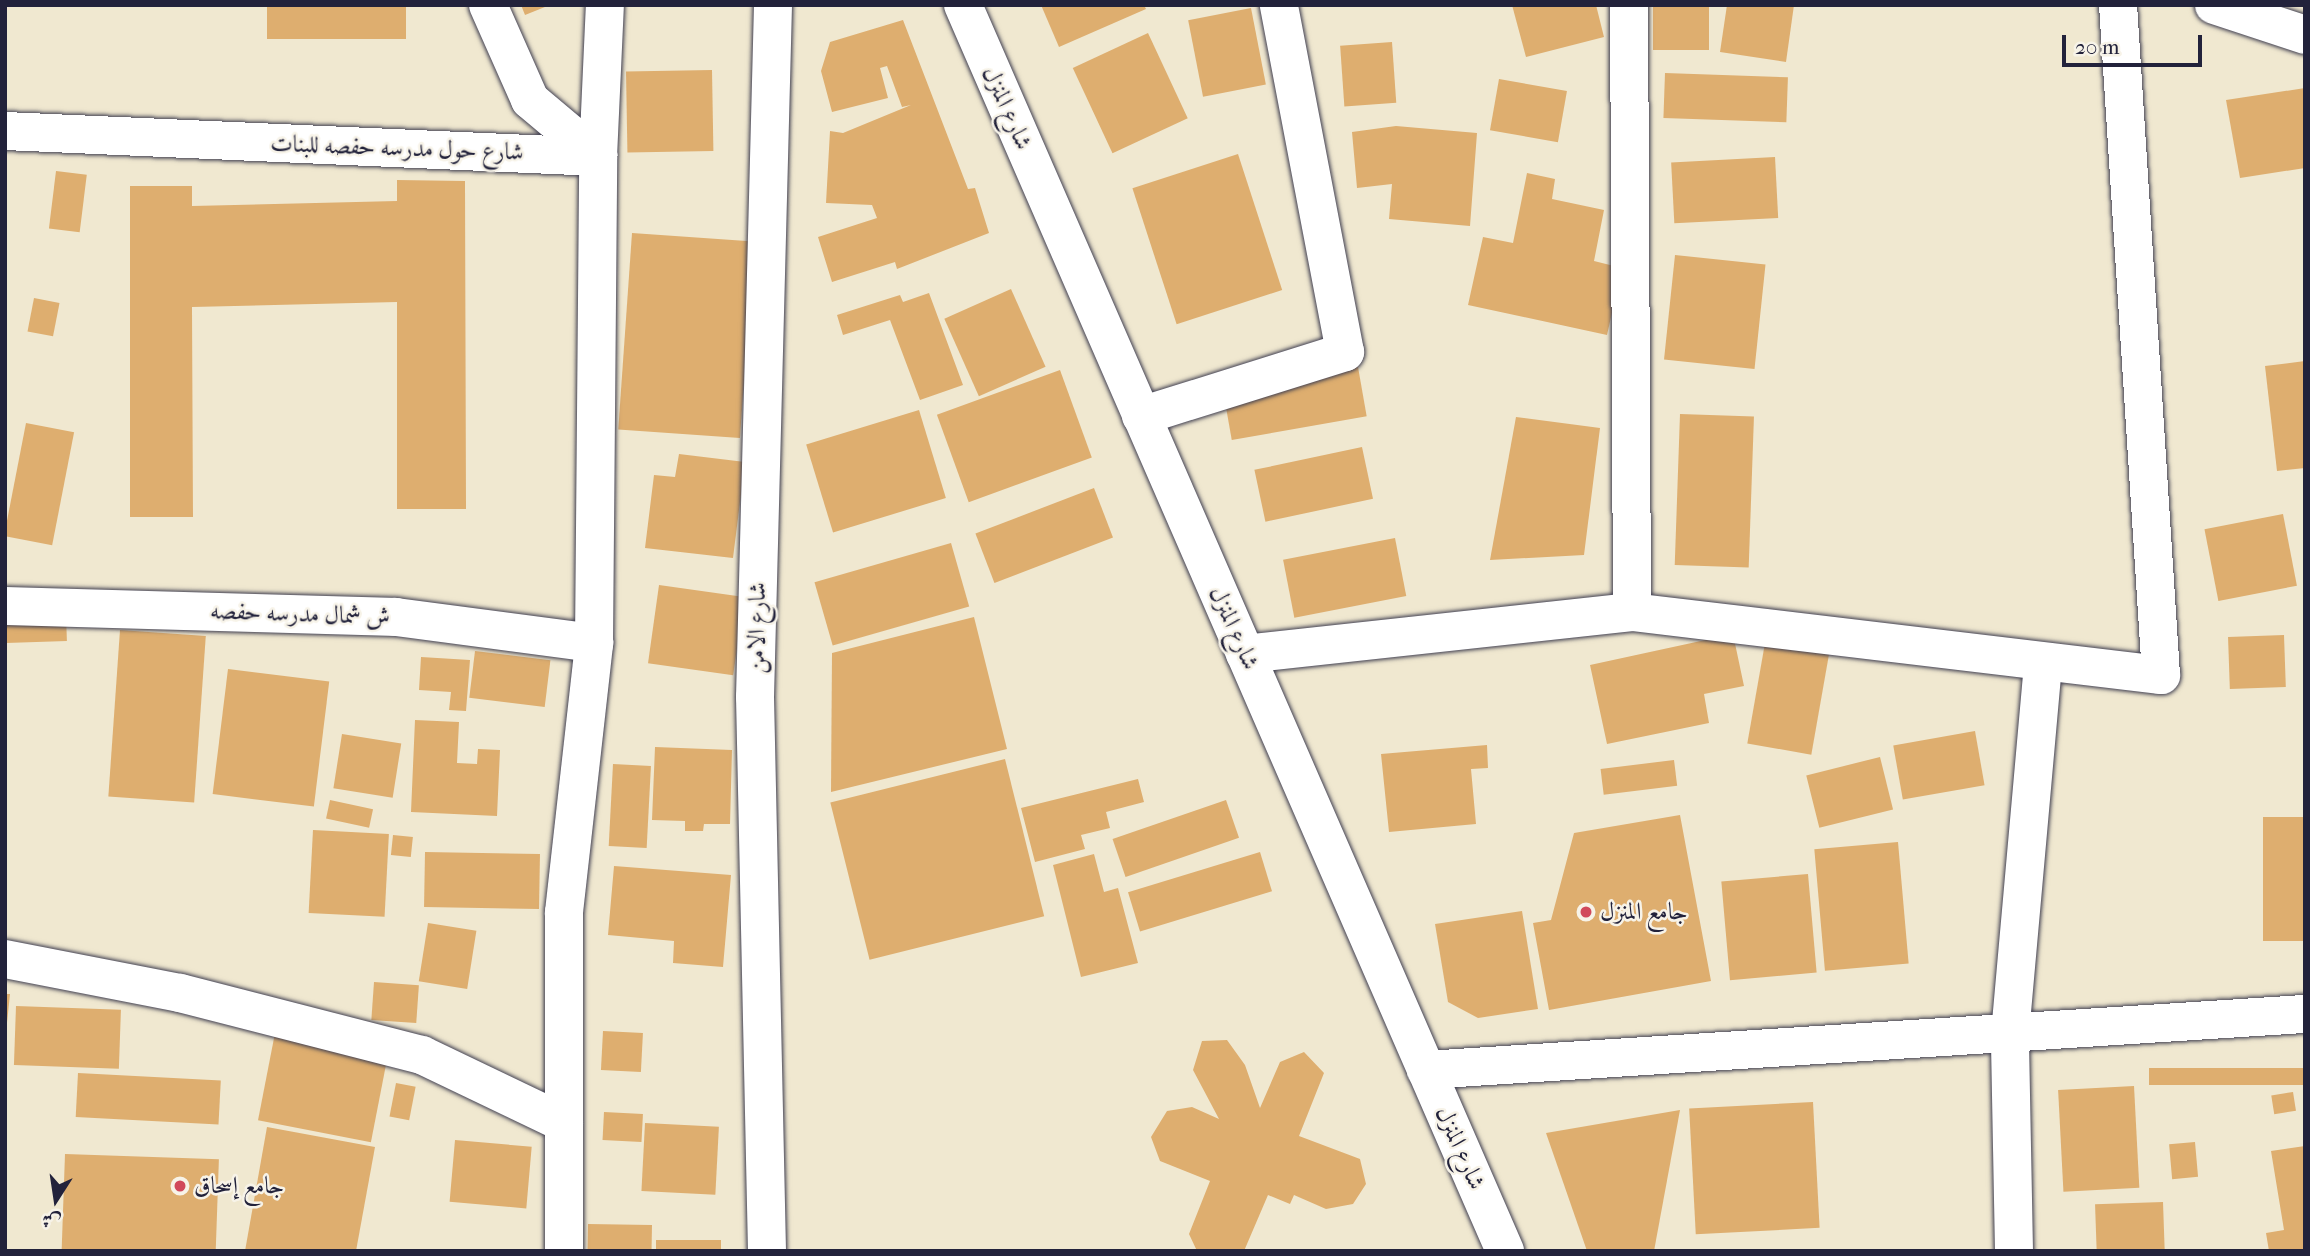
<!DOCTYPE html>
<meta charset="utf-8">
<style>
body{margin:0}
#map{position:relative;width:2310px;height:1256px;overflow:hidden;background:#f0e8d0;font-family:"IM FELL French Canon",Amiri,serif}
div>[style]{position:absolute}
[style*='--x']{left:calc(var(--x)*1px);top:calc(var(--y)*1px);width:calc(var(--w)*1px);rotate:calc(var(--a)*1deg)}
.building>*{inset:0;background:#deae6f;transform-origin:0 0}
.roads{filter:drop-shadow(0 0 2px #414051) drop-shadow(0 0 2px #414051)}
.minor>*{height:38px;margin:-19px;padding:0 19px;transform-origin:19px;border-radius:19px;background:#fff}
.dots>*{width:19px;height:19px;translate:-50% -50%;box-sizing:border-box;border:4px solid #f7f3e8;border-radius:50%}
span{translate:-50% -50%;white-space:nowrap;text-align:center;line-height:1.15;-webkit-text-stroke:5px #f7f3e8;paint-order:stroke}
.street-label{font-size:24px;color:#22223b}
.poi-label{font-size:24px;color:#22223b}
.left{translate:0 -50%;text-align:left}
.frame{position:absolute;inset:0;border:7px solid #22223b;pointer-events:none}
.north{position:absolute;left:21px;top:1165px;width:70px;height:70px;-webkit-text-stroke:5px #f7f3e8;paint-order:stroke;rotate:192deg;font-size:19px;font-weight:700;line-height:28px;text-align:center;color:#22223b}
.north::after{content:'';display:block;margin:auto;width:24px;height:32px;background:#22223b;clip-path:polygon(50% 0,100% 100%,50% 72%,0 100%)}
.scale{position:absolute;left:2062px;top:35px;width:140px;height:32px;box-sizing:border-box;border:4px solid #22223b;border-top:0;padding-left:9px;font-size:21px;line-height:24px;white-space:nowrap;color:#22223b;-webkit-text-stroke:5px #f7f3e8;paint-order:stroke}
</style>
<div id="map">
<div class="building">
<div style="left:267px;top:5px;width:139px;height:34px"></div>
<div style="clip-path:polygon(521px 5px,550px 5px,525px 15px)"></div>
<div style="clip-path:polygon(1041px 5px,1144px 5px,1146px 9px,1059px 47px)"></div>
<div style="clip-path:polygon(1512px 5px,1596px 5px,1604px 37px,1526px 57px)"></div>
<div style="left:1653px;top:5px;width:56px;height:45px"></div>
<div style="clip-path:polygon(1727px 5px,1794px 5px,1786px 62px,1720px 52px)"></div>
<div style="left:1251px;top:8px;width:78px;height:64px;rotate:79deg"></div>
<div style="clip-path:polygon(903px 20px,968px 189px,975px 188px,989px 233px,897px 269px,895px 262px,832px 282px,818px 237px,877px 218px,872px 205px,826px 203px,830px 131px,843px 133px,911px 105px,902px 107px,887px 66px,880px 68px,888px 98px,832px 112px,821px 71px,830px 42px)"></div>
<div style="left:1148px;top:33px;width:94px;height:83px;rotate:65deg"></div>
<div style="left:1392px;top:42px;width:61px;height:52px;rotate:86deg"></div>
<div style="left:712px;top:70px;width:81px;height:86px;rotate:89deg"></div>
<div style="left:1665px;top:73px;width:123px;height:45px;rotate:2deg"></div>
<div style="left:1499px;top:79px;width:69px;height:52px;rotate:10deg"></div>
<div style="clip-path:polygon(2305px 88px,2305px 168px,2240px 178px,2226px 100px)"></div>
<div style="clip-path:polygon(1396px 126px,1477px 133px,1470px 226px,1389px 219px,1392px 184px,1357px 188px,1352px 132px)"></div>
<div style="left:1238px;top:154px;width:143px;height:111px;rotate:72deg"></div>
<div style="left:1775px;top:157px;width:61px;height:104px;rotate:87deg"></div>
<div style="left:56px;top:171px;width:31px;height:58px;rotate:7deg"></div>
<div style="clip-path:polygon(1527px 173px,1555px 179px,1552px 199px,1604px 210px,1594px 261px,1622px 268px,1607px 335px,1468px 305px,1483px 237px,1513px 243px)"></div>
<div style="clip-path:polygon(397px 180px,465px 181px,466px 509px,397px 509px,397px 302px,192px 307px,193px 517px,130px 517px,130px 186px,192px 186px,192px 206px,397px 201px)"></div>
<div style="left:632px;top:233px;width:122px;height:197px;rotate:4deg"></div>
<div style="left:1675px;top:255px;width:91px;height:105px;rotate:6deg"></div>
<div style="left:1011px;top:289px;width:85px;height:73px;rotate:66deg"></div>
<div style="clip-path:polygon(929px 293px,963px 385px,920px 400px,890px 320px,843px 335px,837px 315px,900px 295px,903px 302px)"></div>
<div style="left:34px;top:298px;width:26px;height:34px;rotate:11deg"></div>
<div style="clip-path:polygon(2305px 361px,2305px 468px,2277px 471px,2265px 366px)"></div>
<div style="left:1358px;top:367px;width:50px;height:137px;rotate:80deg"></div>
<div style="left:1060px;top:370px;width:93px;height:131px;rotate:70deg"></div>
<div style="left:919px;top:410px;width:92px;height:118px;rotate:73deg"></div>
<div style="left:1680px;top:414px;width:74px;height:151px;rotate:2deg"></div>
<div style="clip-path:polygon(1516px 417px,1600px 428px,1584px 555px,1490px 560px)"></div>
<div style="left:26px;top:423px;width:49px;height:115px;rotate:11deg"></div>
<div style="left:1362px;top:447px;width:53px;height:110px;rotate:78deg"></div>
<div style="clip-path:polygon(679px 454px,745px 462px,733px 558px,645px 548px,654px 475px,675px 477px)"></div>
<div style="left:1094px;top:488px;width:53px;height:127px;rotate:69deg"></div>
<div style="left:2283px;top:514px;width:73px;height:80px;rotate:79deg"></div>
<div style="left:1395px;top:538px;width:59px;height:114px;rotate:79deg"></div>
<div style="left:951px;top:543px;width:66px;height:142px;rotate:74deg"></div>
<div style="left:659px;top:585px;width:86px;height:79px;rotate:8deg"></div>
<div style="left:66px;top:615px;width:26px;height:61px;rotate:88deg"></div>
<div style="clip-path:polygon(974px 617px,1007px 749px,831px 792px,832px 653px)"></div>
<div style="left:120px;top:630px;width:86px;height:167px;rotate:4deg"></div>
<div style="clip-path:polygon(1733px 634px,1744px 686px,1704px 694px,1709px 723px,1607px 744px,1590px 665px)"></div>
<div style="left:2284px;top:635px;width:52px;height:56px;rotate:88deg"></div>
<div style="left:1765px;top:643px;width:65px;height:102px;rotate:10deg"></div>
<div style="left:475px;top:651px;width:76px;height:47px;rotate:7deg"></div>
<div style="clip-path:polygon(421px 657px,470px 660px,466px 711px,449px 710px,451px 692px,419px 690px)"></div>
<div style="left:228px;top:669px;width:102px;height:126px;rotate:7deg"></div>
<div style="clip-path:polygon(415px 720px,459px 722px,457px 763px,477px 764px,478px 749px,500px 750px,497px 816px,411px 812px)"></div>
<div style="left:1975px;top:731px;width:55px;height:83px;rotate:80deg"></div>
<div style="left:342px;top:734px;width:60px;height:55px;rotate:9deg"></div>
<div style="clip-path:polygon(1487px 745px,1488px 768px,1471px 769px,1476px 824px,1389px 832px,1381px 754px)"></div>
<div style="clip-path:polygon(655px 747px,732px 750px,730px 824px,704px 824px,703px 831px,685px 831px,685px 821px,652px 820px)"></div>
<div style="left:1880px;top:757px;width:54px;height:76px;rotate:76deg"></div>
<div style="left:1005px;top:759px;width:162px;height:180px;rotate:76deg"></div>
<div style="left:1674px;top:760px;width:26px;height:74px;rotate:83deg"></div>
<div style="left:613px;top:764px;width:38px;height:82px;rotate:3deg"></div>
<div style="clip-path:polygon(1138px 779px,1144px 802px,1106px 812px,1110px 828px,1081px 835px,1085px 849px,1035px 862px,1021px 808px)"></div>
<div style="left:330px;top:800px;width:44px;height:19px;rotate:12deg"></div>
<div style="left:1226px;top:800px;width:40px;height:120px;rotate:71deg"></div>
<div style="clip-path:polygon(1680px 815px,1711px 981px,1549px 1010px,1533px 923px,1551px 920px,1574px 833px)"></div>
<div style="left:2305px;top:817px;width:124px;height:42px;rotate:90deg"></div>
<div style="left:313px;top:830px;width:76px;height:83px;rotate:3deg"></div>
<div style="left:393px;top:835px;width:20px;height:20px;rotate:6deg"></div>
<div style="left:1898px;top:842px;width:122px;height:84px;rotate:85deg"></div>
<div style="left:425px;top:852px;width:115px;height:55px;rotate:1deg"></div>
<div style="left:1260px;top:852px;width:41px;height:138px;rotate:73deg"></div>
<div style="clip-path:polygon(1094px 854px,1104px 892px,1118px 888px,1138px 963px,1081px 977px,1053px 865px)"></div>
<div style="clip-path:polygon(614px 866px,731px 875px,723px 967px,673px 963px,674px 941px,608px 935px)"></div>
<div style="left:1808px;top:874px;width:99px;height:87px;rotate:85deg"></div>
<div style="clip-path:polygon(1522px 911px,1538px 1009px,1478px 1018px,1448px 1002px,1435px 924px)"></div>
<div style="left:428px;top:923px;width:49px;height:59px;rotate:9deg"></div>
<div style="left:374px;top:982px;width:45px;height:38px;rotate:4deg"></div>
<div style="clip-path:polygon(5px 994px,10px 994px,7px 1023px,5px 1022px)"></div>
<div style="left:16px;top:1006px;width:105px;height:59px;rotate:2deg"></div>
<div style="left:603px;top:1031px;width:40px;height:39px;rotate:3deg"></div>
<div style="left:275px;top:1033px;width:115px;height:89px;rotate:11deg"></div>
<div style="clip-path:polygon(1227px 1040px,1245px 1065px,1260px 1108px,1280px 1062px,1304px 1052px,1324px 1073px,1299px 1136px,1360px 1159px,1366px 1184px,1353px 1204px,1326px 1209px,1294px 1195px,1290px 1204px,1268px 1195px,1244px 1251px,1197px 1251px,1189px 1234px,1210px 1181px,1160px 1161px,1151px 1137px,1167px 1111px,1192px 1107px,1219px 1119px,1193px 1070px,1202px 1041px)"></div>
<div style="left:2305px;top:1068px;width:17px;height:156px;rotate:90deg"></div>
<div style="left:78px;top:1073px;width:143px;height:44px;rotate:3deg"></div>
<div style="left:396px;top:1083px;width:20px;height:34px;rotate:11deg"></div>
<div style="left:2134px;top:1086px;width:102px;height:76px;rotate:87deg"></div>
<div style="left:2293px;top:1092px;width:19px;height:22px;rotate:81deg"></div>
<div style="left:1813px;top:1102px;width:126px;height:124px;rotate:87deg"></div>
<div style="clip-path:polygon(1680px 1110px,1654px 1251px,1587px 1251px,1546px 1133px)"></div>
<div style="left:604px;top:1112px;width:39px;height:28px;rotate:3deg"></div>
<div style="left:645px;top:1123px;width:74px;height:68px;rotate:3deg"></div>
<div style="clip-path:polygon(267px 1127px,375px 1147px,356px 1251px,245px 1251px)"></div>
<div style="left:455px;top:1140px;width:77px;height:62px;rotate:5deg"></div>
<div style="left:2195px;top:1142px;width:35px;height:26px;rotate:85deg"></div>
<div style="clip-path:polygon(2305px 1146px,2305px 1251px,2269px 1251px,2266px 1233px,2284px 1230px,2271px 1151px)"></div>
<div style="left:65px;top:1154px;width:154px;height:97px;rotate:2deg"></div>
<div style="left:2163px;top:1202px;width:49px;height:68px;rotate:88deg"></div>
<div style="left:588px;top:1224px;width:64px;height:27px;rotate:1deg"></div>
<div style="left:721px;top:1240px;width:11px;height:65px;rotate:90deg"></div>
</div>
<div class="roads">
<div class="minor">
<div style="--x:488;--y:5;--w:104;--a:66.1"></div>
<div style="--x:530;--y:100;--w:89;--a:40"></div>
<div style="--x:963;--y:5;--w:1359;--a:66.49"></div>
<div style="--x:2214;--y:5;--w:96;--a:18.2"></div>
<div style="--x:5;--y:131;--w:594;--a:2.51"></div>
<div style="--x:1141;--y:416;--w:214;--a:-17.4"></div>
<div style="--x:1345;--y:352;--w:353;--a:-100.8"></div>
<div style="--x:5;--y:606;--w:391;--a:1.6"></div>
<div style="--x:396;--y:617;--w:200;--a:7.5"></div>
<div style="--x:1632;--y:612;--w:533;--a:6.79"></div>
<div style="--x:2161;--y:675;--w:671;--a:-93.67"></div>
<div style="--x:1245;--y:654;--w:389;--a:-6.2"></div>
<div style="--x:1632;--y:612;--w:607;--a:-90.28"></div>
<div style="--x:5;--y:959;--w:178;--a:11"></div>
<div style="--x:180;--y:993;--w:250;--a:14.4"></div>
<div style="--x:422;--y:1055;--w:157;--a:25.6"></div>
<div style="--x:1426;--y:1070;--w:881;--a:-3.65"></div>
<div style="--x:564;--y:1251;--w:339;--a:-90"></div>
<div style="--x:564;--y:912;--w:271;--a:-83.6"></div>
<div style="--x:594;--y:643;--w:486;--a:-89.5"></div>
<div style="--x:598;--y:157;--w:152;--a:-87.4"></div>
<div style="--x:767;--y:1251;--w:554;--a:-91.24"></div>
<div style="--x:755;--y:697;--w:692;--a:-88.51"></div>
<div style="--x:2014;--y:1251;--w:217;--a:-91.1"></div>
<div style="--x:2010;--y:1034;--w:373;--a:-84.9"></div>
</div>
</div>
<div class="dots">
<div style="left:1586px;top:912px;background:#d1495b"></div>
<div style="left:180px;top:1186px;background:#d1495b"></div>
</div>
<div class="street-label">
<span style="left:1007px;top:108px;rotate:66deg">شارع المنزل</span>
<span style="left:397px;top:148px;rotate:2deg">شارع حول مدرسه حفصه للبنات</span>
<span style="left:300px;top:614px;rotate:2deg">ش شمال مدرسه حفصه</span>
<span style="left:757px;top:628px;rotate:-89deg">شارع الامن</span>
<span style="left:1234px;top:628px;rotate:66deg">شارع المنزل</span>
<span style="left:1460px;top:1148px;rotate:66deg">شارع المنزل</span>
</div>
<div class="poi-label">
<span class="left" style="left:1600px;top:912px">جامع المنزل</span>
<span class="left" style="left:194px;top:1186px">جامع إسحاق</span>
</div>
<div class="frame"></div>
<div class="north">ش</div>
<div class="scale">20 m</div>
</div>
